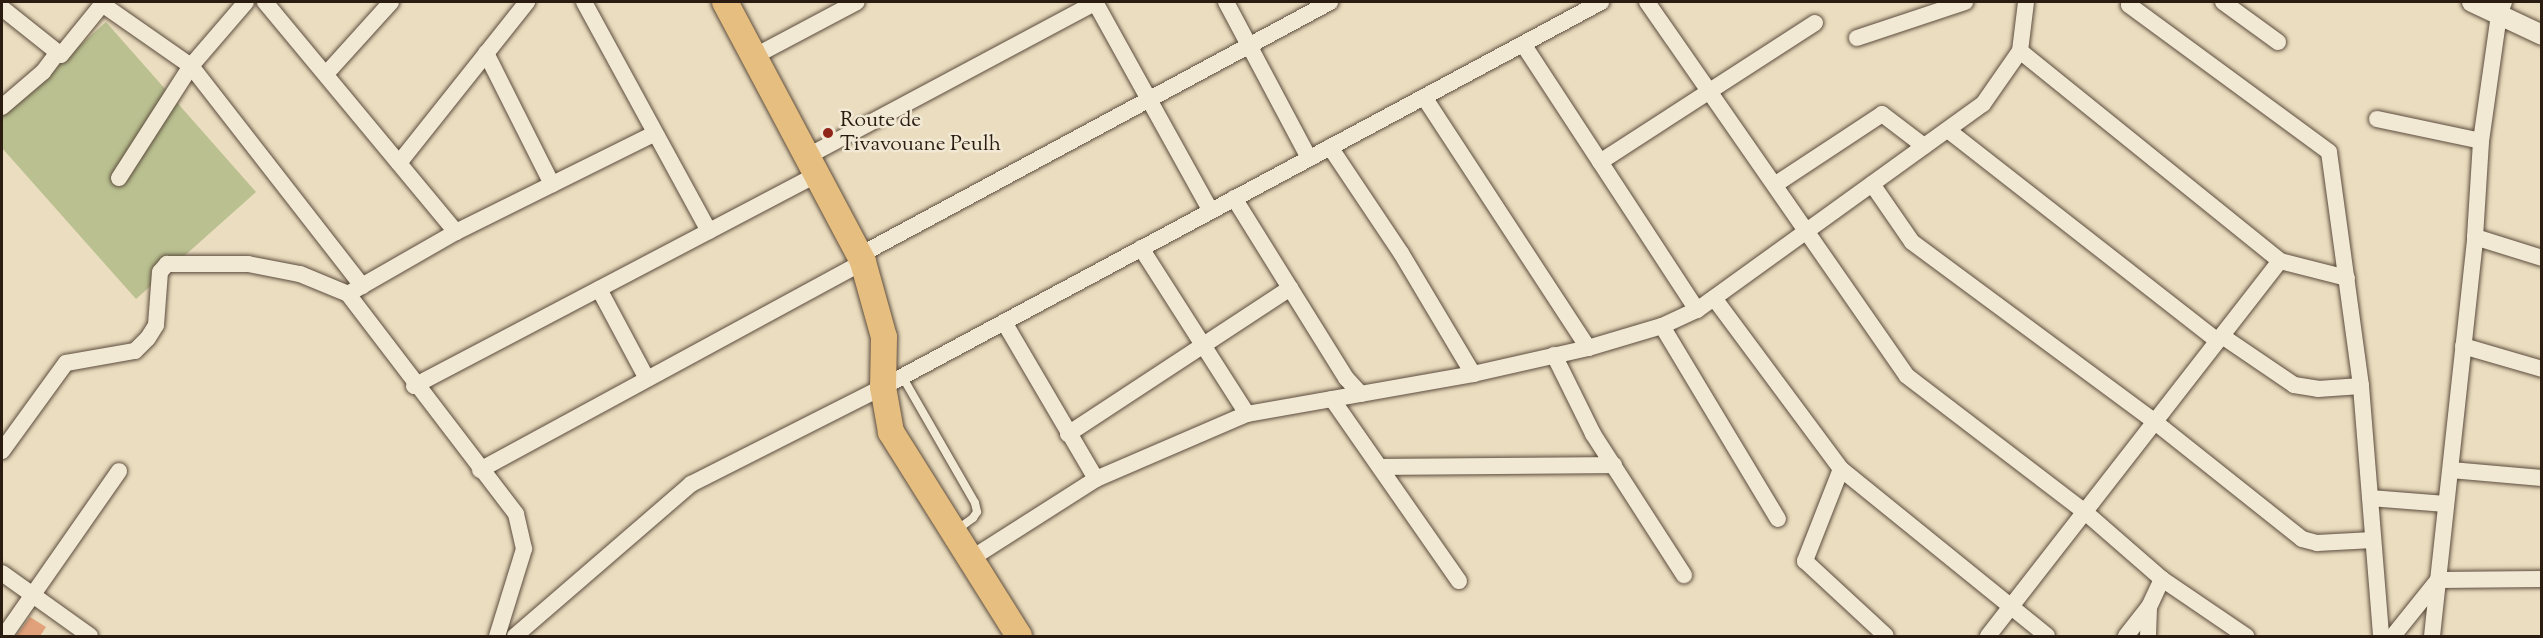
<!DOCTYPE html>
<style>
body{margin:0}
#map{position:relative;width:2543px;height:638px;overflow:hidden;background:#ebddbf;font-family:"Sorts Mill Goudy",serif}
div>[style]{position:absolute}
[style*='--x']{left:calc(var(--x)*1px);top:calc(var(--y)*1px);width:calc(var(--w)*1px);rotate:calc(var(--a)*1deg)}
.green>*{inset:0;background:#bac090}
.building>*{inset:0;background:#e1a17b}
.roads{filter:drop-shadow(0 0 2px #5b4c3d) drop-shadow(0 0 2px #5b4c3d)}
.service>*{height:8px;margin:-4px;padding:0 4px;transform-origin:4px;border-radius:4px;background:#f2e9d5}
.minor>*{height:16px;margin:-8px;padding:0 8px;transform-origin:8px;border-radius:8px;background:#f2e9d5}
.tertiary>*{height:20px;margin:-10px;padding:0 10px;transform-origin:10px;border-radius:10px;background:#f2e9d5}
.primary>*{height:26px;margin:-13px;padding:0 13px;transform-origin:13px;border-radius:13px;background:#e6be80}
.dots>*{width:16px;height:16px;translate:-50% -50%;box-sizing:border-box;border:3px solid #f2e9d5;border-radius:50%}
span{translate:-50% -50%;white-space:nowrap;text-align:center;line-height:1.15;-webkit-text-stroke:5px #f2e9d5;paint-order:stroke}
.poi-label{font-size:21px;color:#2b1c12}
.left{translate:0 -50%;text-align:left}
.frame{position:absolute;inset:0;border:3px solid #2b1c12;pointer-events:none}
</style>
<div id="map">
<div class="green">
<div style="clip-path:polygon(106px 22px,256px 192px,136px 299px,2px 148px,2px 115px)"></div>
</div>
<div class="building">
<div style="clip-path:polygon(30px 617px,46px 627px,40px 636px,16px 636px)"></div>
</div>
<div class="roads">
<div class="service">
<div style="--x:902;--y:376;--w:146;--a:60.1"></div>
<div style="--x:975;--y:503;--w:9;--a:77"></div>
<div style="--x:977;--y:512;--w:7;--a:124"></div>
<div style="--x:973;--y:518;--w:22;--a:144"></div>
</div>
<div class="minor">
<div style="--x:265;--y:2;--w:299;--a:50.3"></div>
<div style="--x:584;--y:2;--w:261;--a:61.4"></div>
<div style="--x:1095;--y:2;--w:239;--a:61"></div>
<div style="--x:1226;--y:2;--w:177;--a:62"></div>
<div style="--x:1647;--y:2;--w:455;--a:55.2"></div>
<div style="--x:1907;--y:376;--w:224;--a:37.4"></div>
<div style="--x:2085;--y:512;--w:102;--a:41"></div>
<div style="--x:2162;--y:579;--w:102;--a:34.2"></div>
<div style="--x:2132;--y:2;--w:4;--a:135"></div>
<div style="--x:2129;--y:5;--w:248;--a:36.3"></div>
<div style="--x:2329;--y:152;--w:236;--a:82.2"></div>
<div style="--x:2361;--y:386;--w:251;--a:85.4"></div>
<div style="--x:2223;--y:2;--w:68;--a:36"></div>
<div style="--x:102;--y:4;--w:108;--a:34.9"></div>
<div style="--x:191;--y:66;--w:279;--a:52.1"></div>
<div style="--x:2;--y:8;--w:75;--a:38.5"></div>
<div style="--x:61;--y:55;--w:68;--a:-50.9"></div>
<div style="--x:1857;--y:38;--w:114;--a:-18.4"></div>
<div style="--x:1523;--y:44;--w:318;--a:56.8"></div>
<div style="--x:2020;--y:51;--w:334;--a:38.9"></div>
<div style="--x:2280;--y:261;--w:69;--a:14.2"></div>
<div style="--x:486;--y:53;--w:147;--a:63.3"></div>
<div style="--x:755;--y:56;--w:115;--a:-27.9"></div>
<div style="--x:326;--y:74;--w:97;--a:-47.9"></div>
<div style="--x:1424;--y:97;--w:300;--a:56.8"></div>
<div style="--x:2;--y:107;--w:54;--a:-40.5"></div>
<div style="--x:43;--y:72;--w:21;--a:-53"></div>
<div style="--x:2377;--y:119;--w:106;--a:11.9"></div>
<div style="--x:1949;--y:131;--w:341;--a:38"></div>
<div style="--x:1330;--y:147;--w:128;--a:56.2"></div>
<div style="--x:1401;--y:253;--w:141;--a:59.2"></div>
<div style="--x:808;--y:156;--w:327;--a:-28.1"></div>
<div style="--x:1600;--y:162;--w:256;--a:-32.9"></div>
<div style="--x:399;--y:163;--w:206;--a:-51.5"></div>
<div style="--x:119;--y:178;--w:133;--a:-57.3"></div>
<div style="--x:191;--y:66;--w:84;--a:-49.3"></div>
<div style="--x:1776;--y:184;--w:127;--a:-33.4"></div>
<div style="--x:1882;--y:114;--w:53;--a:37.3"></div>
<div style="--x:1872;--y:184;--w:70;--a:55.4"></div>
<div style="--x:1912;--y:242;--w:302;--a:36.5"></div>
<div style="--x:2155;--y:422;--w:188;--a:38.5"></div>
<div style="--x:2302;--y:539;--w:16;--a:15"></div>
<div style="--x:2317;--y:543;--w:56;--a:-3.1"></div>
<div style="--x:1234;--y:198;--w:212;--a:58.1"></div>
<div style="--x:1346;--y:378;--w:22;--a:47"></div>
<div style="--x:2475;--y:237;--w:70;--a:17.4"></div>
<div style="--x:1141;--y:248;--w:197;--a:57.4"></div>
<div style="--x:860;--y:255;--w:534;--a:-28.29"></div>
<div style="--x:599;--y:289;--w:100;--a:61.9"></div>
<div style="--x:353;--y:291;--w:119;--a:-29.8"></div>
<div style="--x:456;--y:232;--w:222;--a:-26.4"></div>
<div style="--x:1714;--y:298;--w:213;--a:53.4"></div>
<div style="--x:1841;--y:469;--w:265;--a:39"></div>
<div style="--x:1004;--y:322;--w:182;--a:59.6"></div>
<div style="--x:1662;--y:326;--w:225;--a:59"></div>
<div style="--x:2222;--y:336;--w:87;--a:34.2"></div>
<div style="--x:2294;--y:385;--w:24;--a:9"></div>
<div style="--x:2318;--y:389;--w:43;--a:-4"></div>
<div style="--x:2463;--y:346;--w:82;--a:16.2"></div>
<div style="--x:1554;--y:355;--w:88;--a:63.7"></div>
<div style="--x:1593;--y:434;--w:168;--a:57.2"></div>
<div style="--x:414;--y:386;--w:455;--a:-27.7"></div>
<div style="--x:1332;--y:399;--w:222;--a:55.1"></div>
<div style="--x:1068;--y:434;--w:266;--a:-33.3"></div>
<div style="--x:2;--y:451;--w:109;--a:-54"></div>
<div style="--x:66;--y:363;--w:70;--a:-9.9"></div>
<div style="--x:135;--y:351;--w:18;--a:-45"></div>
<div style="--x:148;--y:338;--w:15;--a:-58"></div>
<div style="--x:156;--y:325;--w:53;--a:-85.7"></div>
<div style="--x:160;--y:272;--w:11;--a:-49"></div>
<div style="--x:167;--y:264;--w:81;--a:0"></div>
<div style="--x:248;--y:264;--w:53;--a:10.9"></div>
<div style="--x:300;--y:274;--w:52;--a:22.6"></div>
<div style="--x:348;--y:294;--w:277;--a:52.6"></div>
<div style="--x:516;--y:514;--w:36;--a:77"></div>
<div style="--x:524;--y:549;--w:91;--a:107.2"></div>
<div style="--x:1382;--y:467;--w:232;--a:-0.5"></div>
<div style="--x:1841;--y:469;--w:99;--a:111.4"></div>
<div style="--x:1805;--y:561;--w:110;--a:42.8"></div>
<div style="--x:480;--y:470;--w:436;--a:-28.5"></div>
<div style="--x:2451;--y:470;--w:91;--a:5"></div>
<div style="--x:2370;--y:498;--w:76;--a:4.5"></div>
<div style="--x:969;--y:560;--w:151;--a:-32.5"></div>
<div style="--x:1096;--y:479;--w:164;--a:-23.3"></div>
<div style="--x:1247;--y:414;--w:230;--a:-10"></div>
<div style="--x:1473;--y:374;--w:118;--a:-12.7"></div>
<div style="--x:1588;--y:348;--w:77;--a:-16.6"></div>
<div style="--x:1662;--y:326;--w:38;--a:-25"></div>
<div style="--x:1697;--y:310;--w:352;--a:-35.8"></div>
<div style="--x:1983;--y:104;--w:65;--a:-55.1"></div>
<div style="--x:2020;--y:51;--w:49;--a:-83"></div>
<div style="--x:2;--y:573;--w:108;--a:35.6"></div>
<div style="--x:4;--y:636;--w:201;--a:-55.1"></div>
<div style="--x:515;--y:636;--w:233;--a:-40.8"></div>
<div style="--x:691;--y:484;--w:215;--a:-26.8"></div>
<div style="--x:883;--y:387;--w:815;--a:-28.2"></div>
<div style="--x:1988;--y:636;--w:475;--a:-52.1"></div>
<div style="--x:2126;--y:636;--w:37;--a:-52"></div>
<div style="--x:2148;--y:636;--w:29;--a:-88"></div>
<div style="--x:2149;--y:607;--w:31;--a:-65"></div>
<div style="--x:2393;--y:636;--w:72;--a:-51.2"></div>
<div style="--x:2438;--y:580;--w:104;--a:-0.6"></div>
<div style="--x:2432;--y:636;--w:401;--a:-83.8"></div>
<div style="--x:2475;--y:237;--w:96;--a:-86.4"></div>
<div style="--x:2481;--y:141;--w:127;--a:-81.9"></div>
<div style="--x:2499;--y:15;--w:14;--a:-69"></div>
</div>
<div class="tertiary">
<div style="--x:2472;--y:2;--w:77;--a:25.2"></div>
</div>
<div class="primary">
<div style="--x:725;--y:2;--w:294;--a:62"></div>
<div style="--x:863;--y:262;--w:78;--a:74.4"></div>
<div style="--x:884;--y:337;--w:50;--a:91.1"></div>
<div style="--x:883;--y:387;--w:46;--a:79.9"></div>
<div style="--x:891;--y:432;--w:241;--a:57.9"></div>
</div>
</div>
<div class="dots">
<div style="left:828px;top:133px;background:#8f2418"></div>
</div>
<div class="poi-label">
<span class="left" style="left:840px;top:133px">Route de<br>Tivavouane Peulh</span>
</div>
<div class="frame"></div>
</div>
